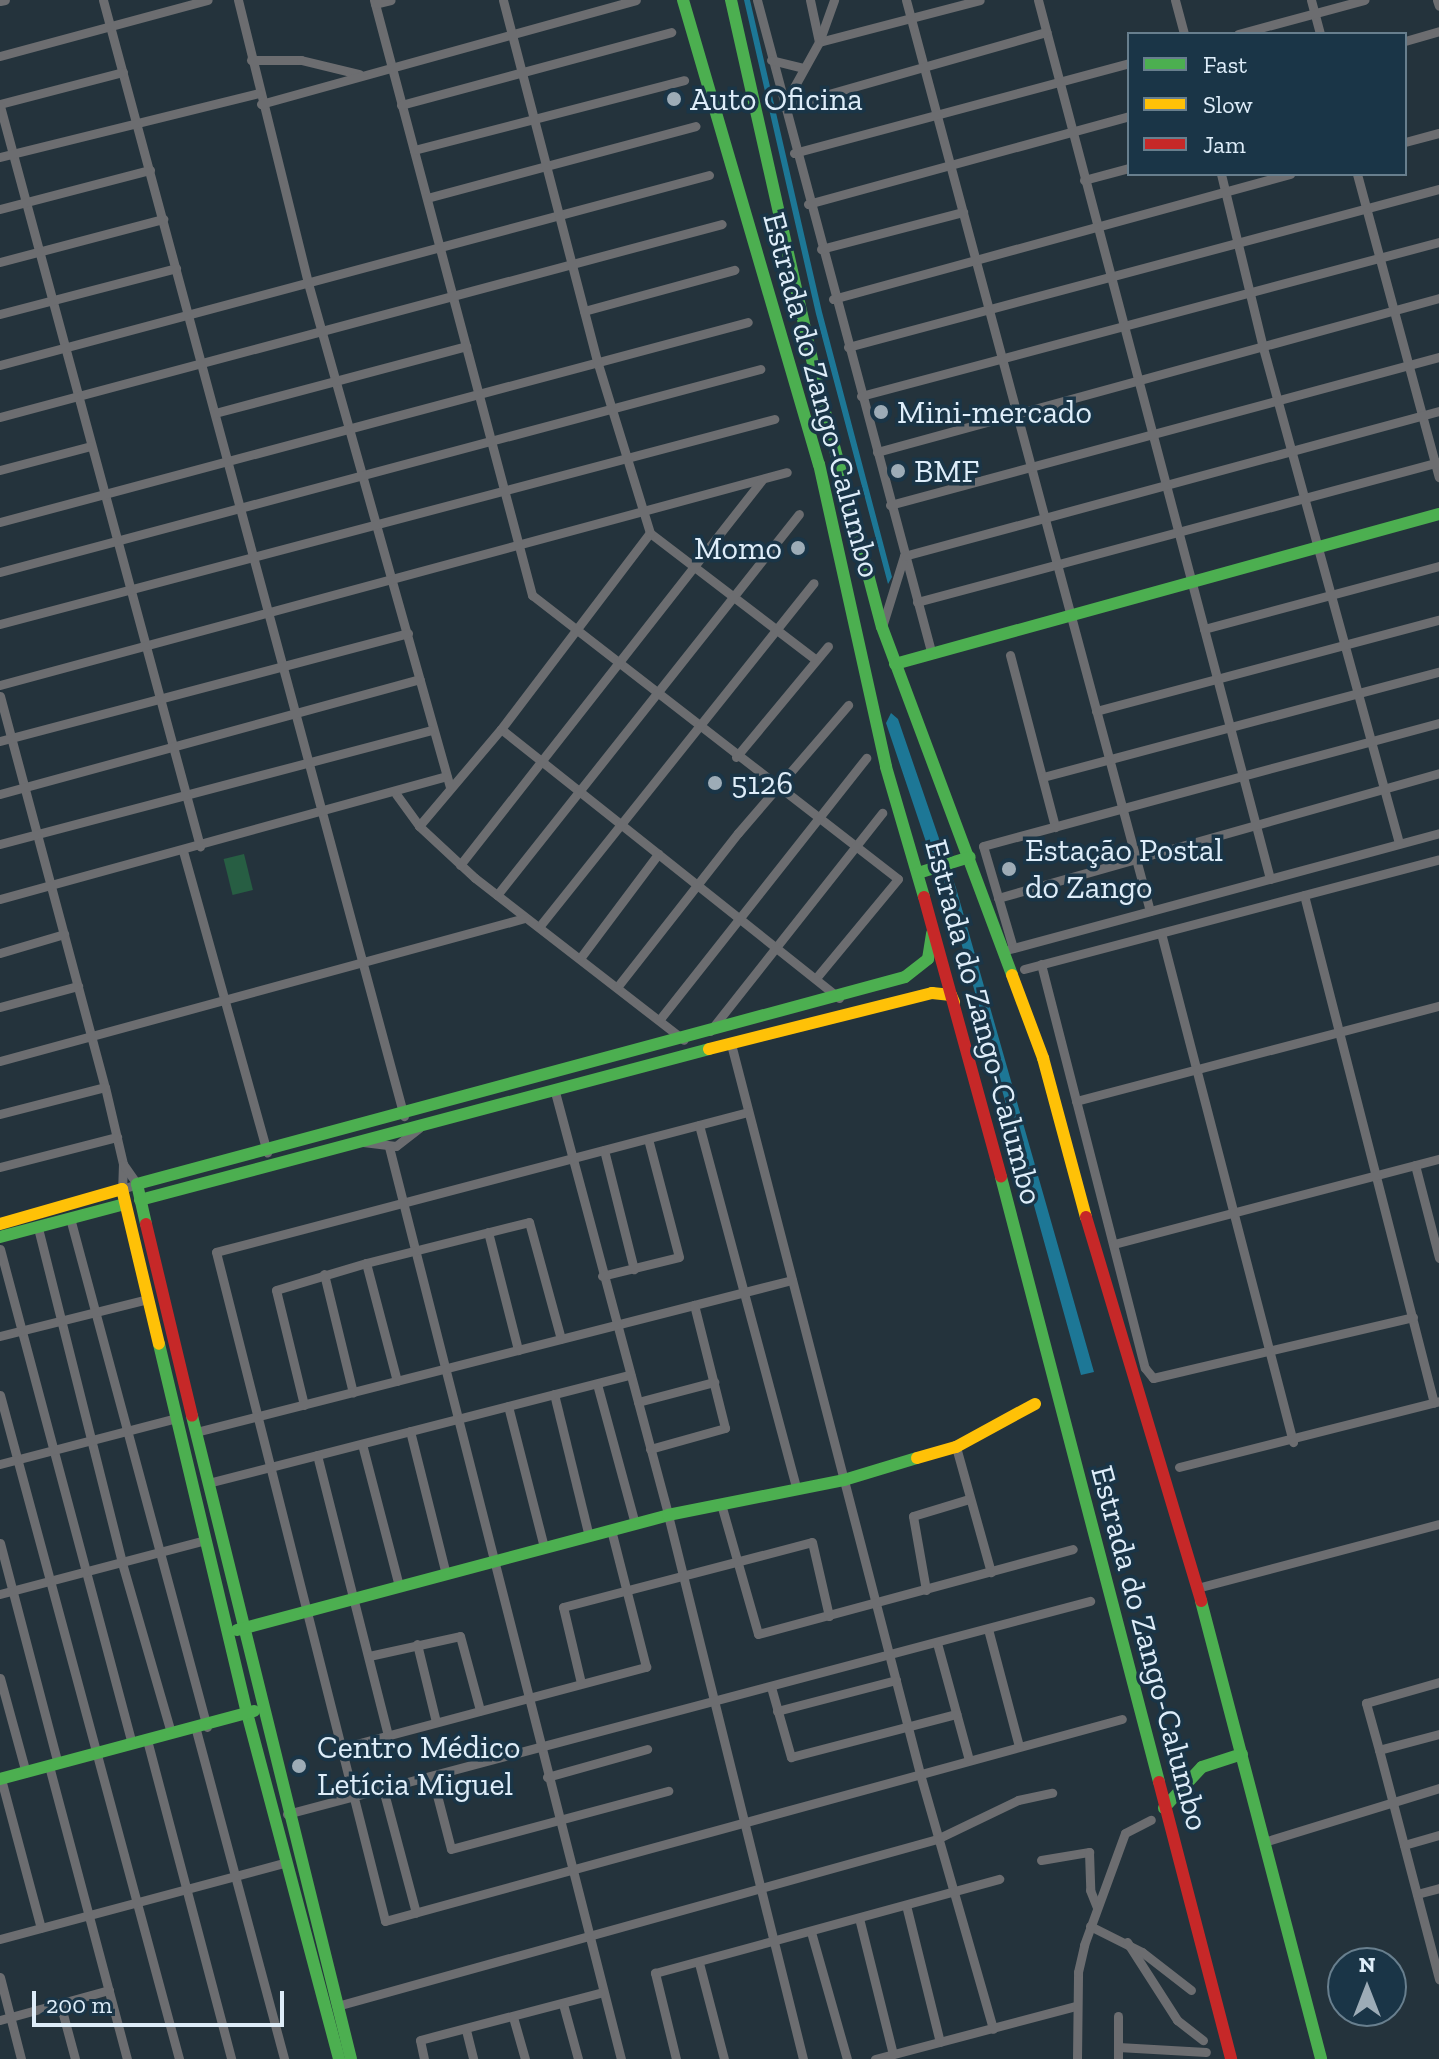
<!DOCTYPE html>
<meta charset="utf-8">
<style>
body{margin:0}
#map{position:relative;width:1439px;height:2059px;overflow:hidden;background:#24333c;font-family:"Zilla Slab",serif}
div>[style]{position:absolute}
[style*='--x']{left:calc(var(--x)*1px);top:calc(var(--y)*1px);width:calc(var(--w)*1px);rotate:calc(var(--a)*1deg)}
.green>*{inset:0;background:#275e43;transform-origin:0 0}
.water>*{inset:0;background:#1d7796}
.street>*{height:9px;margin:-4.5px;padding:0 4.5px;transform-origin:4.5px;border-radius:4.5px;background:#6c6d70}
.fast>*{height:12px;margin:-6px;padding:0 6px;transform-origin:6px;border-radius:6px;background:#4caf50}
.slow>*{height:12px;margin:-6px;padding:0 6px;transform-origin:6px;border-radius:6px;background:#ffc107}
.jam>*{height:12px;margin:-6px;padding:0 6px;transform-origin:6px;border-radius:6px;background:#c62828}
.dots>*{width:22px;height:22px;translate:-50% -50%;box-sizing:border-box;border:4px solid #1a3547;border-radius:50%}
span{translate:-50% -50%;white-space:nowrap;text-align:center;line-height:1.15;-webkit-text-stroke:7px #1a3547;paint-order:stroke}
.poi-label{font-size:32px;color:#deedf9}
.left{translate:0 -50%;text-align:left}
.right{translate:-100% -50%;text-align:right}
.street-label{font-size:32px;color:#deedf9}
.legend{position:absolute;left:1127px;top:32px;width:280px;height:144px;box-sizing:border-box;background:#1a3547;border:2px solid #687f8e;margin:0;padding:10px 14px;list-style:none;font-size:24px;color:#deedf9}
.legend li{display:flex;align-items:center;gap:16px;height:40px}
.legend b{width:40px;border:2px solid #687f8e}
.north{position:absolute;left:1327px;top:1947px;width:80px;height:80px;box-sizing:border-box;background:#1a3547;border:2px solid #687f8e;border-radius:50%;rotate:0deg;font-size:22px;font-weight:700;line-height:32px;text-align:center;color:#deedf9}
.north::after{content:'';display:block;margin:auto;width:28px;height:36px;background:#9dacb7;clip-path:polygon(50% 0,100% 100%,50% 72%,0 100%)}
.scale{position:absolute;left:32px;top:1991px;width:252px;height:36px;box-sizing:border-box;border:4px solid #deedf9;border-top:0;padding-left:10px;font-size:24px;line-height:28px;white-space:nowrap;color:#deedf9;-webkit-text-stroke:6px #1a3547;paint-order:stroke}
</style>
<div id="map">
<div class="green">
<div style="left:244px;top:854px;width:37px;height:21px;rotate:76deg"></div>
</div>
<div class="water">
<div style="clip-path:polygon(744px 0,750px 0,822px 312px,892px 577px,888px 584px,816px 314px)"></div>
<div style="clip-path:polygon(891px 713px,898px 719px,956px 888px,1094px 1372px,1081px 1375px,938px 859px,927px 845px,886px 723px)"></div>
</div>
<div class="street">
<div style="--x:103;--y:0;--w:1156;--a:74.91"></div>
<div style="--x:238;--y:0;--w:292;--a:76.1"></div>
<div style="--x:308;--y:283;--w:524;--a:74.27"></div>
<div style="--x:374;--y:0;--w:616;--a:75.13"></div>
<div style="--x:532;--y:595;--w:463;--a:37.8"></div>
<div style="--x:898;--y:879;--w:129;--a:129.6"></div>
<div style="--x:757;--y:0;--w:674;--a:75.04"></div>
<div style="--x:810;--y:0;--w:43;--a:77.9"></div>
<div style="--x:819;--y:42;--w:166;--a:-14.6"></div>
<div style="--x:906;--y:0;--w:943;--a:75.01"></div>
<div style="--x:1038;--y:0;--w:909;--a:75.21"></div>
<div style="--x:1175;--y:0;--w:35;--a:75"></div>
<div style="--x:1311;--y:0;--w:35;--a:75"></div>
<div style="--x:1437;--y:0;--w:6;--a:72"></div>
<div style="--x:0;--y:1;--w:5;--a:-11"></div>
<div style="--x:375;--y:4;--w:16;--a:-14"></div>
<div style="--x:1238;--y:34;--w:131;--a:-15.1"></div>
<div style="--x:1405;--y:41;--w:35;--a:-16"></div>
<div style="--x:0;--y:56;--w:215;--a:-15.1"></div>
<div style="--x:251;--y:60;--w:50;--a:0"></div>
<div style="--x:301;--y:60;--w:60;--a:13.6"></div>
<div style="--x:771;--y:60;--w:33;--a:14"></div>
<div style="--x:0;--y:104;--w:127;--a:-14.6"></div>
<div style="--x:261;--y:104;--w:389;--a:-15.5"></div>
<div style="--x:401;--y:105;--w:280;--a:-15.1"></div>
<div style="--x:0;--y:106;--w:767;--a:74.88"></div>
<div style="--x:783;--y:107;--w:274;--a:-15.9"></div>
<div style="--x:783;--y:107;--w:74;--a:-61"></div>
<div style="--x:819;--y:42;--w:45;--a:-70.3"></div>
<div style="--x:1405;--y:142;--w:35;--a:-15"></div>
<div style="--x:414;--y:150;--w:279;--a:-14.5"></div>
<div style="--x:794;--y:153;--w:347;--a:-15"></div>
<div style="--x:0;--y:157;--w:266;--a:-13.9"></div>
<div style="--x:1221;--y:174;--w:175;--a:76.4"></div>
<div style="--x:1262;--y:344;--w:517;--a:74.65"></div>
<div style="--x:1357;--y:174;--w:314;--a:74.9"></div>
<div style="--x:1084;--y:180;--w:47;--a:-14.9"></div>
<div style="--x:427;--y:198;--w:278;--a:-15"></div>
<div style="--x:808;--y:204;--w:333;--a:-15.3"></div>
<div style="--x:0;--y:209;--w:155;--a:-14.6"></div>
<div style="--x:821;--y:249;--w:147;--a:-14.6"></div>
<div style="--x:0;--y:262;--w:169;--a:-14.8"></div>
<div style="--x:833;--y:299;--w:474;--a:-15.3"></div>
<div style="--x:584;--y:311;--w:156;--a:-15.3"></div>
<div style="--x:0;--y:314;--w:182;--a:-14.6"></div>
<div style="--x:848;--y:347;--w:612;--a:-14.97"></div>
<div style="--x:0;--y:365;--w:734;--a:-15"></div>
<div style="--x:861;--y:396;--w:598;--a:-14.92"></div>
<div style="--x:215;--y:413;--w:260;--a:-14.9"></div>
<div style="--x:0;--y:417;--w:747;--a:-14.97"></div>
<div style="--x:877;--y:452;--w:583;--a:-15.32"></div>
<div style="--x:0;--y:470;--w:94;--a:-14.8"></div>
<div style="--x:890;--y:505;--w:569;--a:-15.09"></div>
<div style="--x:0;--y:522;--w:774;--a:-14.97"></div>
<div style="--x:650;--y:533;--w:209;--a:37.4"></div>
<div style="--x:0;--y:572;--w:787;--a:-14.95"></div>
<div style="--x:917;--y:602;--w:540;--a:-15.01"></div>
<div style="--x:0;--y:624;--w:801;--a:-14.83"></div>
<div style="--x:882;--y:627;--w:74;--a:-72.8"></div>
<div style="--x:904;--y:556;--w:554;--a:-15.16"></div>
<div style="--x:1204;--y:629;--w:243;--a:-15"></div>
<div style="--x:1010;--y:655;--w:178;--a:75.3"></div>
<div style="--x:0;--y:685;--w:815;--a:-15.14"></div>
<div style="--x:0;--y:696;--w:405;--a:75"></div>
<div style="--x:105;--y:1087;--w:79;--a:76.8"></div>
<div style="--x:123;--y:1164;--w:25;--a:92"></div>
<div style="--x:122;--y:1189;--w:16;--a:-18"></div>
<div style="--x:137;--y:1184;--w:24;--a:-125"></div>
<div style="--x:1096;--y:711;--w:355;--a:-14.9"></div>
<div style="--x:501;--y:729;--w:432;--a:38.5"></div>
<div style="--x:0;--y:741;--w:422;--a:-14.8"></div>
<div style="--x:736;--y:757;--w:144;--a:-50.3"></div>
<div style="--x:1043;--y:777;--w:410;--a:-14.9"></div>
<div style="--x:0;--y:794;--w:435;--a:-15.3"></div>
<div style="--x:396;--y:794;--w:39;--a:54"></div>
<div style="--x:419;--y:826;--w:76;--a:42.9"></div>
<div style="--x:475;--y:878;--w:264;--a:37.8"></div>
<div style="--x:419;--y:826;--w:127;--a:-49.8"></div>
<div style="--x:501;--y:729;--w:246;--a:-52.8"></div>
<div style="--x:650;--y:533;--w:180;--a:-107.1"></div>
<div style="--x:597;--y:361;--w:373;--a:-104.6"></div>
<div style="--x:0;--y:844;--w:446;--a:-14.8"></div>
<div style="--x:183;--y:851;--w:313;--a:74.4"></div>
<div style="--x:460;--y:865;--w:489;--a:-51.9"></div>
<div style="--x:497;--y:895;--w:486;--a:-51.6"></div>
<div style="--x:1304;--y:895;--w:524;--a:75.65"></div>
<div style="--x:998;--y:898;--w:458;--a:-15.8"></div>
<div style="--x:0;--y:899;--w:463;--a:-15.4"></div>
<div style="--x:539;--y:927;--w:440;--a:-51.4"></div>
<div style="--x:1161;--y:933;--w:526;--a:75.46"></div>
<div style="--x:1013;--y:948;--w:106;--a:-106.4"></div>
<div style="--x:983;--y:846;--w:472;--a:-15.1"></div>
<div style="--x:1010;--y:949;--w:444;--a:-15.1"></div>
<div style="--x:0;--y:953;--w:67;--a:-16.5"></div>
<div style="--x:581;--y:957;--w:129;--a:-53.2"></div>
<div style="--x:1041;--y:964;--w:417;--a:75.6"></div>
<div style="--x:1145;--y:1368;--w:13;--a:51"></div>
<div style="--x:1153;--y:1378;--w:267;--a:-13.2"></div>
<div style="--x:1024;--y:969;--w:429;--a:-14.8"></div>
<div style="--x:618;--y:986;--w:194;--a:-51.9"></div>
<div style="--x:738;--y:833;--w:169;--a:-49.3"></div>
<div style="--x:0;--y:1007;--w:81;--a:-15.1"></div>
<div style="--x:660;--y:1019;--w:333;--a:-51.7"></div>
<div style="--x:710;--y:1031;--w:278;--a:-51.7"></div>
<div style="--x:731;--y:1044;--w:754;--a:75.48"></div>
<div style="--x:920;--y:1774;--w:265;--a:74"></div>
<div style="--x:0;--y:1061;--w:544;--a:-15.24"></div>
<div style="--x:555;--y:1092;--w:438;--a:75"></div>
<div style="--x:668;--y:1515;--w:561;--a:76.06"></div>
<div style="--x:1076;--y:1101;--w:375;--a:-14.7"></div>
<div style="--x:748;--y:1112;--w:550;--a:165.26"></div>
<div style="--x:216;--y:1252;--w:690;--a:75.82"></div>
<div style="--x:385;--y:1921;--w:764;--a:-15.33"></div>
<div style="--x:0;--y:1114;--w:108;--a:-14.4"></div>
<div style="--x:699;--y:1125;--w:376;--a:75"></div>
<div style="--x:363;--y:1142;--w:33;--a:7"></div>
<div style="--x:396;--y:1146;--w:29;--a:-38"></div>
<div style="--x:389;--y:1147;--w:941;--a:75.73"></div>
<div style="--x:604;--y:1150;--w:123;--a:75.9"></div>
<div style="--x:1415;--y:1165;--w:96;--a:75.5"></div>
<div style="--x:0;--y:1167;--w:121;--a:-14.4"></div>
<div style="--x:70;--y:1218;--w:527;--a:74.94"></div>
<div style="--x:38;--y:1228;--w:345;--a:75.9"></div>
<div style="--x:122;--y:1563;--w:177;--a:73.9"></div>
<div style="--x:488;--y:1232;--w:122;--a:75.7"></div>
<div style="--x:1114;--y:1244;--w:336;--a:-14.7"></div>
<div style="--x:0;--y:1249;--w:512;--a:75.07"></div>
<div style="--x:366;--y:1263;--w:122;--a:75.3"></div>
<div style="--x:324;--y:1274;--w:122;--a:76.3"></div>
<div style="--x:602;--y:1276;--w:79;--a:-13.9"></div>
<div style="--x:679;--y:1257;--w:122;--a:-104.7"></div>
<div style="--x:0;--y:1336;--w:153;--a:-14"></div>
<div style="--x:597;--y:1384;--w:145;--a:74.8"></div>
<div style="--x:554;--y:1394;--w:146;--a:76.2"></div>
<div style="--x:0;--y:1395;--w:688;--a:74.91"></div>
<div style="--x:638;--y:1402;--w:79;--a:-14.7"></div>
<div style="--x:304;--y:1405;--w:118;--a:-103.7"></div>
<div style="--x:276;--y:1290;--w:94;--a:-16.7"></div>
<div style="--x:366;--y:1263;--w:168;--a:-14.1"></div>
<div style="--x:529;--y:1222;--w:121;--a:74.7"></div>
<div style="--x:508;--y:1406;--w:146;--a:75.7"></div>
<div style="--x:410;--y:1431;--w:147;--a:75.9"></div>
<div style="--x:196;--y:1432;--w:615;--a:-14.31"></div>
<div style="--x:362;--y:1444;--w:147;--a:75.4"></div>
<div style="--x:956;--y:1447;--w:130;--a:74.4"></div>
<div style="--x:650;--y:1449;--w:78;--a:-15.6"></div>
<div style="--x:725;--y:1428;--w:127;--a:-104.1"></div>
<div style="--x:317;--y:1455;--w:289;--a:75.8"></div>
<div style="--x:0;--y:1464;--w:182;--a:-14.6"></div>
<div style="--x:1179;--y:1467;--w:268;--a:-14.2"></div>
<div style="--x:208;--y:1483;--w:436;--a:-14.4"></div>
<div style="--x:721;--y:1504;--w:135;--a:74.1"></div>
<div style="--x:758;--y:1634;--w:326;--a:-15.1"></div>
<div style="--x:0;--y:1543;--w:228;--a:75.3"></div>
<div style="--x:1197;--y:1588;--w:250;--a:-14.8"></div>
<div style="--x:926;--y:1590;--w:75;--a:-100"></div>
<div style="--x:913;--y:1516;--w:59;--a:-16.9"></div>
<div style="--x:0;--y:1594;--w:213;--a:-14.7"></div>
<div style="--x:988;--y:1629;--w:121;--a:75.2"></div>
<div style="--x:937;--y:1643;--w:121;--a:74.7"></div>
<div style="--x:417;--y:1644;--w:80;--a:76.3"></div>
<div style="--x:369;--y:1656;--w:93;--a:-12.4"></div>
<div style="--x:460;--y:1636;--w:77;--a:74.9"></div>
<div style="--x:0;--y:1678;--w:98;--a:74.7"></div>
<div style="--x:581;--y:1683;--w:78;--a:-103.3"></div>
<div style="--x:563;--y:1607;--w:257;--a:-14.6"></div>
<div style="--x:812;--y:1542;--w:76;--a:77.1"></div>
<div style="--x:771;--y:1687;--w:73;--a:74.1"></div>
<div style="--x:791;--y:1757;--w:171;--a:-14.6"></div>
<div style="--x:777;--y:1711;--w:123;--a:-14.6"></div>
<div style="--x:196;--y:1730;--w:341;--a:75"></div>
<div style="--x:1439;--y:1734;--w:62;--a:165.1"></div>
<div style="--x:1379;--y:1750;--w:237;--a:75.3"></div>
<div style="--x:147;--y:1740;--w:330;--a:75.2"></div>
<div style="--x:341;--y:1748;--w:316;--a:-14.9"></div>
<div style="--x:646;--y:1667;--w:141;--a:-104.3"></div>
<div style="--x:1379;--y:1750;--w:49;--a:-105.5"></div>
<div style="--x:1366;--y:1703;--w:76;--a:-16"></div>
<div style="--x:49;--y:1766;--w:303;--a:75.1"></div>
<div style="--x:432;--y:1776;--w:75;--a:75.4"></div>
<div style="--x:451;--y:1849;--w:225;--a:-15"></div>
<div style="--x:547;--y:1777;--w:104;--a:-15.6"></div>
<div style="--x:1;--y:1779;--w:154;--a:75"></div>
<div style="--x:383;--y:1789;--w:128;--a:75.1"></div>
<div style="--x:287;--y:1814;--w:831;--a:-14.86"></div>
<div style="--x:1267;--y:1841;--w:180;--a:-17.1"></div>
<div style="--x:1404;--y:1845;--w:36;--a:-16"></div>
<div style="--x:1041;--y:1860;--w:49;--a:-9.5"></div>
<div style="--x:1089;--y:1852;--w:38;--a:88"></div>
<div style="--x:1090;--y:1890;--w:18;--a:68"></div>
<div style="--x:1417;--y:1894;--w:23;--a:-15"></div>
<div style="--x:906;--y:1905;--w:141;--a:76.1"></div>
<div style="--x:859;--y:1918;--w:140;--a:76"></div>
<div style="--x:1090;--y:1926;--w:58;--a:26.6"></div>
<div style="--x:1142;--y:1952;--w:62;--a:37.8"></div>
<div style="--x:811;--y:1932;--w:132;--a:74.2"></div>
<div style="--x:0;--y:1939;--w:297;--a:-15"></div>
<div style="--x:1127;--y:1942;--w:93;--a:57.3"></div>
<div style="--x:1177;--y:2020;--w:33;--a:38"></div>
<div style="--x:699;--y:1963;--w:99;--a:75.4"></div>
<div style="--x:0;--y:1977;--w:85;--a:75.6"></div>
<div style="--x:60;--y:2003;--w:58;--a:75"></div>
<div style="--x:563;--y:2004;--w:57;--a:74.7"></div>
<div style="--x:337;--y:2006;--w:623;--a:-15.55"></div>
<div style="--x:937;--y:1839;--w:90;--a:-25.7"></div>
<div style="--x:1018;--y:1800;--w:35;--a:-12"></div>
<div style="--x:513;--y:2017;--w:44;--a:74.1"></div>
<div style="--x:0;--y:2020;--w:113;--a:-15.4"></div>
<div style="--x:466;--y:2030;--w:30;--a:76"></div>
<div style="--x:1118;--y:2047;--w:88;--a:3.3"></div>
<div style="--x:424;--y:2059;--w:19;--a:-102"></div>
<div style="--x:420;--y:2040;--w:189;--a:-14.7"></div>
<div style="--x:676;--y:2059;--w:89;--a:-103.7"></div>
<div style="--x:655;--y:1973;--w:357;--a:-15.3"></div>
<div style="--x:875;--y:2059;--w:208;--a:-14.8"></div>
<div style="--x:1077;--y:2059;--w:87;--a:-89.3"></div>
<div style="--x:1078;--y:1972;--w:28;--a:-77"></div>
<div style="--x:1084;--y:1945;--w:119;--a:-69.9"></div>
<div style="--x:1125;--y:1833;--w:29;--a:-27"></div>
<div style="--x:1118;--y:2059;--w:43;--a:-90"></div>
</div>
<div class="fast">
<div style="--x:683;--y:0;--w:484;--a:73.7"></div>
<div style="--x:819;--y:464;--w:310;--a:77.5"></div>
<div style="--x:886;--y:767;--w:135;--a:73.7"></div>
<div style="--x:731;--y:0;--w:399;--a:77.3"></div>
<div style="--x:819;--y:389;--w:246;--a:75.2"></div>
<div style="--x:882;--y:627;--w:371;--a:69.5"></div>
<div style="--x:895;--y:664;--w:564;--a:-15.42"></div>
<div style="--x:918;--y:873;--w:54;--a:-17.1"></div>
<div style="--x:1001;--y:1177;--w:625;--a:75.36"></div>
<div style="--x:140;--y:1200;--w:589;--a:-14.86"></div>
<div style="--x:146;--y:1224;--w:41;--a:-102.7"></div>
<div style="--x:137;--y:1184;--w:795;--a:-15.08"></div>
<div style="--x:905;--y:977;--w:29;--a:-38"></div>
<div style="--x:928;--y:959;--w:26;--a:-81"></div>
<div style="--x:0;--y:1237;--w:129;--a:-14.8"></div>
<div style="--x:159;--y:1344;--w:379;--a:76.6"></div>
<div style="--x:247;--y:1713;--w:358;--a:75.1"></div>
<div style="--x:192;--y:1416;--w:662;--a:76.11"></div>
<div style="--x:1201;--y:1601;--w:473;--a:75.3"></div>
<div style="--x:237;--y:1630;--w:446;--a:-14.9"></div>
<div style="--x:668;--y:1515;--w:179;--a:-11.2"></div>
<div style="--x:844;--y:1480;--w:76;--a:-16.8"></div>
<div style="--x:0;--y:1779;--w:263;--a:-15"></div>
<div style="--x:1164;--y:1808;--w:56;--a:-47.2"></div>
<div style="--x:1202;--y:1767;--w:42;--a:-18"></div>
</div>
<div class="slow">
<div style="--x:1012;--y:975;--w:89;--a:69.5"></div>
<div style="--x:1043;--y:1058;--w:165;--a:74.9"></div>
<div style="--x:709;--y:1049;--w:230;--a:-14.1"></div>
<div style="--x:932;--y:993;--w:19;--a:6"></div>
<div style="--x:951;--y:995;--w:8;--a:67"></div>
<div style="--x:0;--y:1224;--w:127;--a:-16"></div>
<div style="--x:122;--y:1189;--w:159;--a:76.6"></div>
<div style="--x:917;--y:1458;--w:41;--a:-15.8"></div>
<div style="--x:956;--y:1447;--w:90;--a:-28.6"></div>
</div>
<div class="jam">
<div style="--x:924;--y:897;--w:290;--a:74.6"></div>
<div style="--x:1086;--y:1217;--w:401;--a:73.3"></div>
<div style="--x:146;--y:1224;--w:197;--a:76.5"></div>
<div style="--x:1159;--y:1782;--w:286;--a:75.4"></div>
</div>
<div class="dots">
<div style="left:674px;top:99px;background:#9dacb7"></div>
<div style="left:881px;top:412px;background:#9dacb7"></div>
<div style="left:898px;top:471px;background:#9dacb7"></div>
<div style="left:798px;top:548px;background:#9dacb7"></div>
<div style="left:715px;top:783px;background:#9dacb7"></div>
<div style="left:1009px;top:869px;background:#9dacb7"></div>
<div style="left:299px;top:1766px;background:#9dacb7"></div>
</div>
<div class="poi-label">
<span class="left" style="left:690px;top:99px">Auto Oficina</span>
<span class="left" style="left:897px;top:412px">Mini-mercado</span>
<span class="left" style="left:914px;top:471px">BMF</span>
<span class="right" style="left:782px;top:548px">Momo</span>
<span class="left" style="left:731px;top:783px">5126</span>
<span class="left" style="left:1025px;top:869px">Estação Postal<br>do Zango</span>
<span class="left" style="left:317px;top:1766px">Centro Médico<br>Letícia Miguel</span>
</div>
<div class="street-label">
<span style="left:822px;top:395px;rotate:75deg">Estrada do Zango-Calumbo</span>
<span style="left:984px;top:1022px;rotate:75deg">Estrada do Zango-Calumbo</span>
<span style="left:1150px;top:1648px;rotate:75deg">Estrada do Zango-Calumbo</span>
</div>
<ul class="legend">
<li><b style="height:10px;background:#4caf50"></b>Fast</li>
<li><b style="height:10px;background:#ffc107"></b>Slow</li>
<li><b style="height:10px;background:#c62828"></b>Jam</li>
</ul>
<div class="north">N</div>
<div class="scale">200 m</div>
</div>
